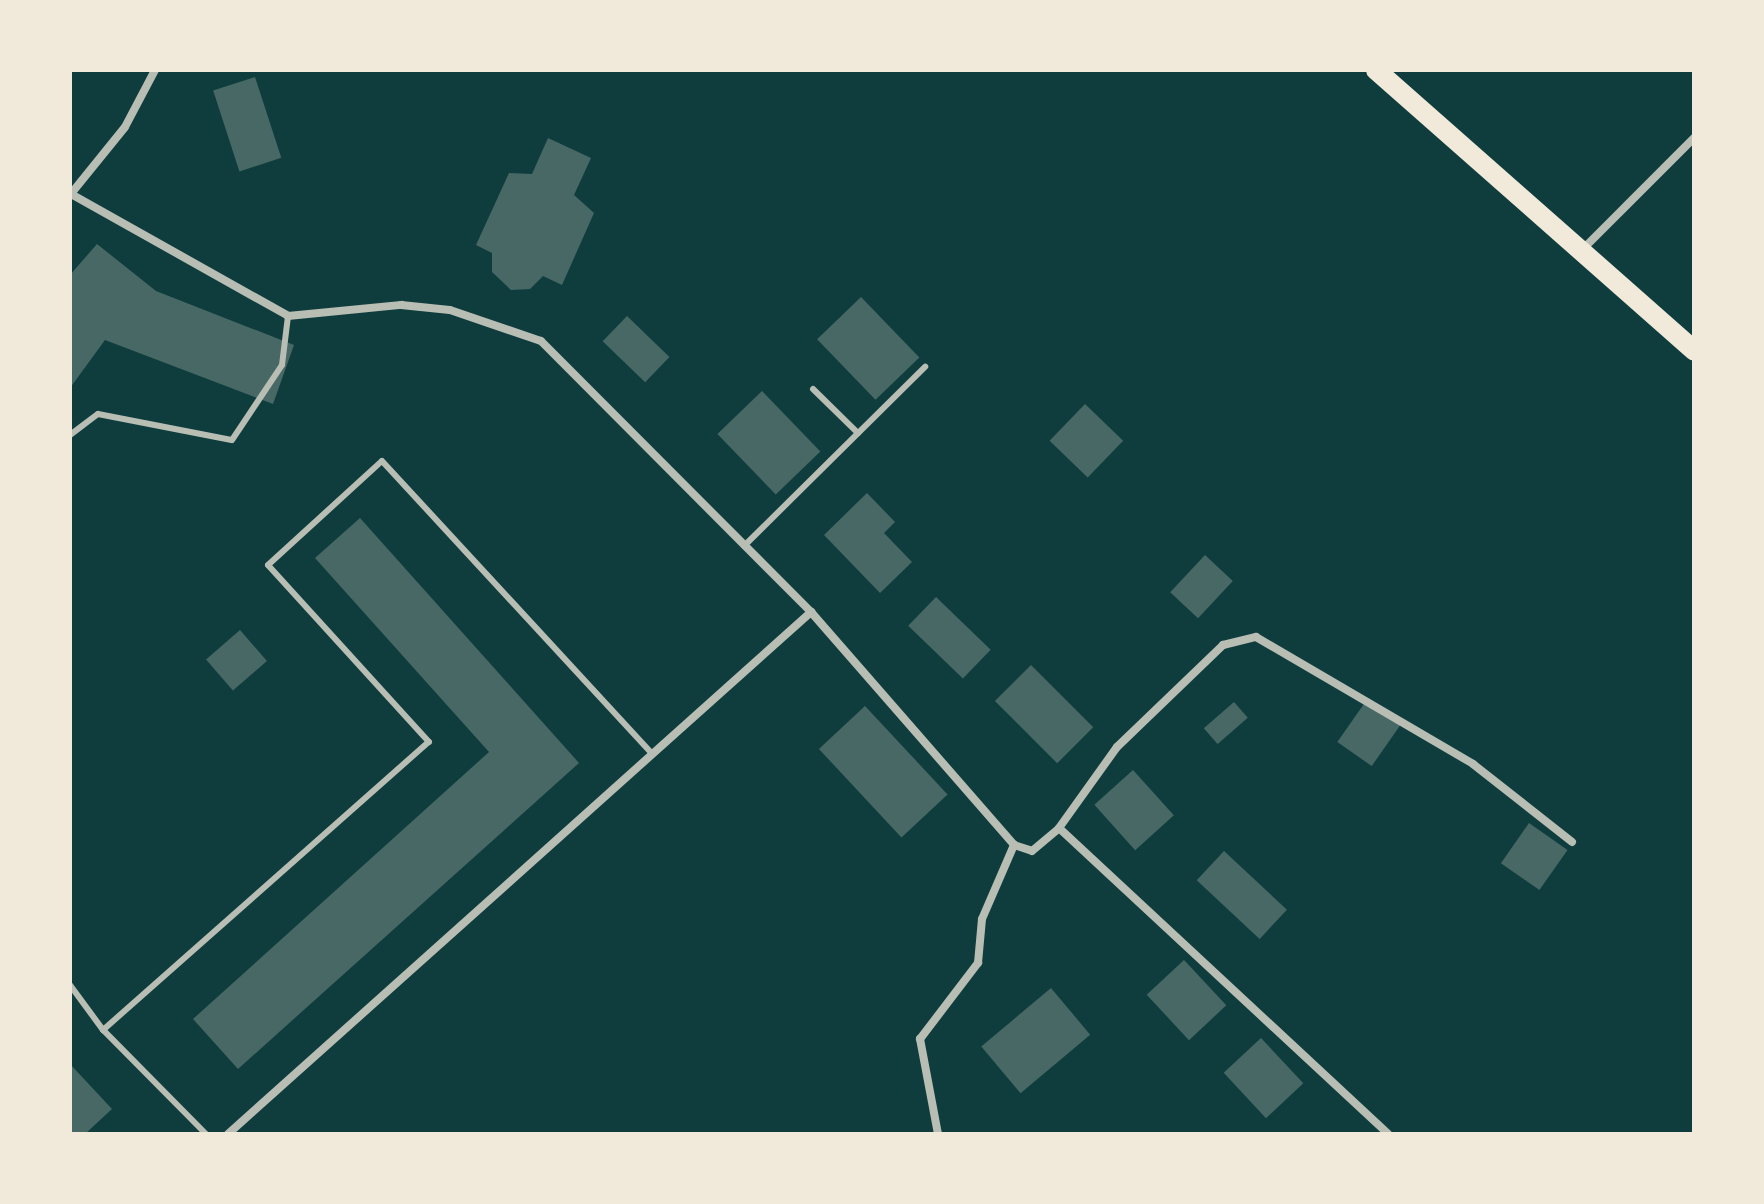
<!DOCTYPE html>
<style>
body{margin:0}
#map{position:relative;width:1764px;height:1204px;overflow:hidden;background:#0f3d3e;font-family:Rubik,sans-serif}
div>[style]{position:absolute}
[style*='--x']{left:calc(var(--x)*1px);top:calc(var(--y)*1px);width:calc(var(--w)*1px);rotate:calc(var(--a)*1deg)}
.building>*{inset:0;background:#486865;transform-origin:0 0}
.service>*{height:6px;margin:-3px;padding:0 3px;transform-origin:3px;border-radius:3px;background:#b8beb3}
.minor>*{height:8px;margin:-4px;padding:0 4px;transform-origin:4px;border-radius:4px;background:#b8beb3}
.primary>*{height:20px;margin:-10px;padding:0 10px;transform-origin:10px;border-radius:10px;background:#f1e9da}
span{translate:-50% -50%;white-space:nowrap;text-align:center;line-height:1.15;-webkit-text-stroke:8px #f1e9da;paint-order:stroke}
.frame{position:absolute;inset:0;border:72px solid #f1e9da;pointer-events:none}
</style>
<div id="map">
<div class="building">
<div style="left:255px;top:77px;width:85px;height:44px;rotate:72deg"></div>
<div style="clip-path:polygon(548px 138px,591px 158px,574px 195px,594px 213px,562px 285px,543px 276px,530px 289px,511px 290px,492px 272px,492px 253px,476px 245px,509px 173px,532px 174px)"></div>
<div style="clip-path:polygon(97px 244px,156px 291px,294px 345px,273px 404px,105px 340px,70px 388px,70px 275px)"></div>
<div style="left:861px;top:297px;width:84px;height:61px;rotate:46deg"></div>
<div style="left:627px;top:316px;width:59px;height:35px;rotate:44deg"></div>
<div style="left:762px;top:391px;width:84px;height:62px;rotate:46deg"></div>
<div style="left:1085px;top:404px;width:53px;height:51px;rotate:44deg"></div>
<div style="clip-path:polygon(867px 493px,895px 522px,884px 533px,912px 562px,880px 593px,824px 535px)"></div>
<div style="clip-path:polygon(360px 518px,579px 763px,238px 1069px,193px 1019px,489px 752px,315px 558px)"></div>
<div style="left:1205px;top:555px;width:38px;height:51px;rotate:43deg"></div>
<div style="left:936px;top:597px;width:76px;height:40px;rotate:44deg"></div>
<div style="left:240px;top:630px;width:41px;height:45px;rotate:49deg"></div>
<div style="left:1031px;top:665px;width:88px;height:51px;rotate:45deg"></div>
<div style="left:1366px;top:701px;width:42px;height:50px;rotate:35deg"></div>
<div style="left:1234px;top:702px;width:21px;height:40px;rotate:49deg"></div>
<div style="left:865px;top:706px;width:121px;height:63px;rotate:47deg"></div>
<div style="left:1133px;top:770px;width:61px;height:52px;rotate:48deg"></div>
<div style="left:1529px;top:823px;width:47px;height:49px;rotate:35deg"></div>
<div style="left:1224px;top:851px;width:86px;height:40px;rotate:43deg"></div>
<div style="left:1184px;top:960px;width:62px;height:51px;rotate:47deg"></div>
<div style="left:1051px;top:988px;width:61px;height:91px;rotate:50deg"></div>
<div style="left:1261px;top:1038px;width:62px;height:51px;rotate:47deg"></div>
<div style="clip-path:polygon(70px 1064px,112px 1109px,85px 1134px,70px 1134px)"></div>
</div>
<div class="service">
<div style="--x:813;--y:389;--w:63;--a:44.4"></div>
<div style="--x:70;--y:435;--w:35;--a:-37"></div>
<div style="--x:98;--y:414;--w:136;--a:11"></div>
<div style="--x:232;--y:440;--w:90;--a:-56.3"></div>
<div style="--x:282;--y:365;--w:49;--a:-83"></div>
<div style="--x:744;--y:546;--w:255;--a:-44.7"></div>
<div style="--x:70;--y:985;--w:56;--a:53.7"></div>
<div style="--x:206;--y:1134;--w:146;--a:-134.7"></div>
<div style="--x:103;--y:1030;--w:435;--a:-41.5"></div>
<div style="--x:429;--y:742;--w:239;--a:-132.3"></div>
<div style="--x:268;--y:565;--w:154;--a:-42.4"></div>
<div style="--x:382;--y:461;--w:398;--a:47.3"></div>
</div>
<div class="minor">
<div style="--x:71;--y:194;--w:249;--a:29.3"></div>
<div style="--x:288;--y:316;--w:114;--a:-5.6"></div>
<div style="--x:401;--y:305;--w:49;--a:5.8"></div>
<div style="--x:450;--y:310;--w:96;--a:18.8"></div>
<div style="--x:541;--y:341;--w:383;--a:45.1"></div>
<div style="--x:811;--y:612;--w:309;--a:48.9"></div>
<div style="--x:1014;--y:845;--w:19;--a:18"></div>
<div style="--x:1032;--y:851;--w:35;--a:-40"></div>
<div style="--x:1059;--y:828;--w:449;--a:42.9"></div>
<div style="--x:70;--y:195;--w:87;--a:-51"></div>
<div style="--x:125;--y:127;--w:64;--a:-62.2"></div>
<div style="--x:1584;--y:248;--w:156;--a:-45"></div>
<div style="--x:1059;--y:828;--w:100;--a:-54.4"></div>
<div style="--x:1117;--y:747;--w:147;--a:-43.9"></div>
<div style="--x:1223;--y:645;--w:34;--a:-14"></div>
<div style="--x:1256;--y:637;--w:251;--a:30.3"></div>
<div style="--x:1473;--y:764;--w:126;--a:38.2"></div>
<div style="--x:228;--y:1134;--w:783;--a:-41.84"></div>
<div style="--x:938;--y:1134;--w:97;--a:-100.7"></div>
<div style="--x:920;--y:1039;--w:96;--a:-52.7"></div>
<div style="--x:978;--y:963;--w:44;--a:-84.8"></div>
<div style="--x:982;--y:919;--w:81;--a:-66.6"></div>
</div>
<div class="primary">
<div style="--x:1376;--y:70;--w:424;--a:41.4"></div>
</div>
<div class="frame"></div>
</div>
